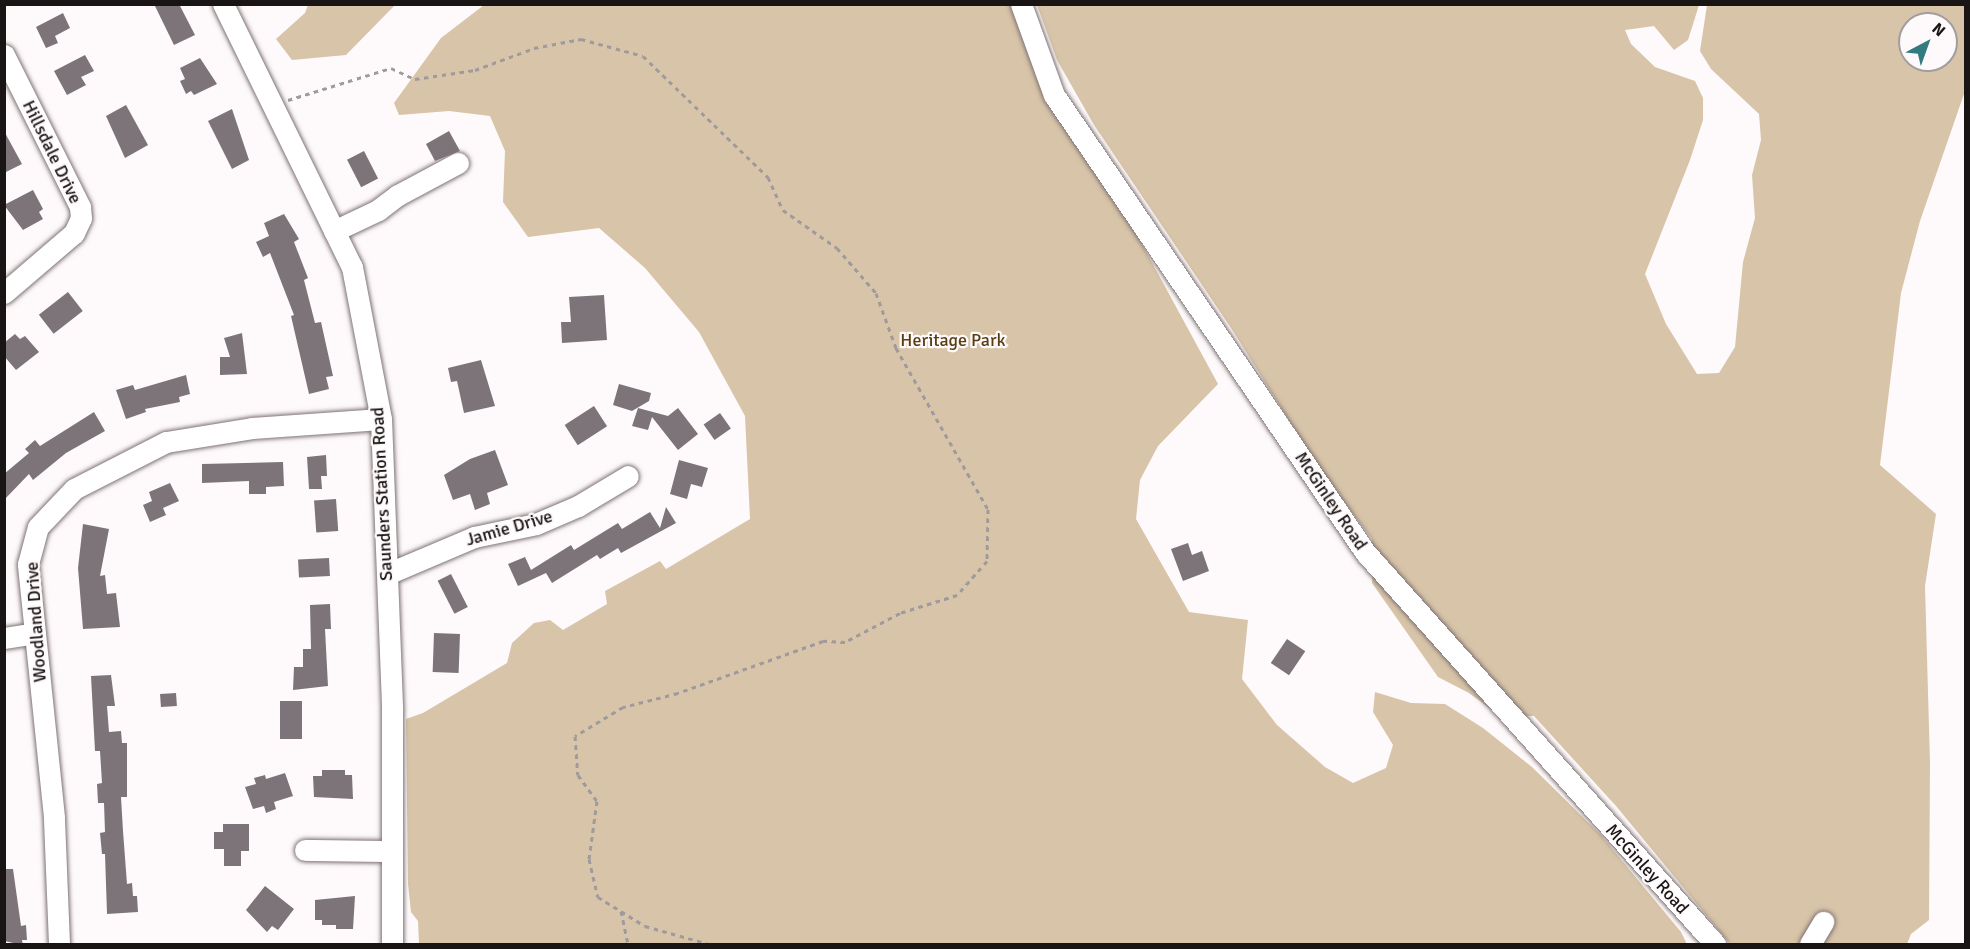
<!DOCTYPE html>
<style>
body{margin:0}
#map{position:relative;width:1970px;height:949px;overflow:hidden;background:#fef9fa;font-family:Signika,sans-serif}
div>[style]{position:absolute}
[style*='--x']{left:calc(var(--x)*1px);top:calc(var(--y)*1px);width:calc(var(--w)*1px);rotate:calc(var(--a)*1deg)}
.green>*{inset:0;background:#d8c4a8}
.building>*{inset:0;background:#7d747a;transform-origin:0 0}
.path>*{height:3px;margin-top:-1.5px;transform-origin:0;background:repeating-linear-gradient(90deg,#9f9a9b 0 4.5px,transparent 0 9px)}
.roads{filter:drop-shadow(0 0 2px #7e7374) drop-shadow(0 0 2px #7e7374)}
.minor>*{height:21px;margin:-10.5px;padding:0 10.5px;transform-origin:10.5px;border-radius:10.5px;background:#fff}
span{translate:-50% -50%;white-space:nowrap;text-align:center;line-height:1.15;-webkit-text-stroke:4.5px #fef9fa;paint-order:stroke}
.street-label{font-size:18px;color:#191515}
.park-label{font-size:18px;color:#593e11}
.frame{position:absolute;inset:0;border:6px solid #191515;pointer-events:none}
.north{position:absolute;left:1898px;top:12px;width:60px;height:60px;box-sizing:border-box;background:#fef9fa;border:2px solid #a29e9e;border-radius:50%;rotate:41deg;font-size:16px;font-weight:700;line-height:24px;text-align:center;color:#191515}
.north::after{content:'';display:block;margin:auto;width:21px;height:27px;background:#327b81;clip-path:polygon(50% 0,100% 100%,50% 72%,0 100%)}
</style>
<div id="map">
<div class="green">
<div style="clip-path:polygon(308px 5px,308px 4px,395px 5px,346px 55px,292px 60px,276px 39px,305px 13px)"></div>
<div style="clip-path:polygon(484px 5px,1012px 5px,1218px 384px,1158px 446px,1140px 480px,1136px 519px,1189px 612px,1248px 620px,1242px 679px,1277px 725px,1325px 767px,1353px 783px,1386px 768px,1393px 745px,1373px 712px,1375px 692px,1411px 703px,1445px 704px,1483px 728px,1532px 767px,1600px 834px,1681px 932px,1687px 944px,419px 944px,418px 921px,411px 912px,408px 884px,406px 719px,423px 713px,507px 663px,512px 643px,534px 623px,550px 620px,563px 630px,607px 604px,605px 591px,660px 561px,666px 569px,750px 519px,745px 416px,699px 332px,645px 268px,599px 228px,528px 237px,503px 202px,505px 151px,490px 116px,449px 111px,399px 115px,394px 103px,441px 38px)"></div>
<div style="clip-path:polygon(evenodd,1037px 5px,1699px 5px,1688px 40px,1674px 50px,1654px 26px,1625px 30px,1631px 44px,1655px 67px,1695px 81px,1703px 98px,1703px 120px,1690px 160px,1645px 274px,1666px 324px,1697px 374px,1719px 373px,1735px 347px,1743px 262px,1755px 218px,1752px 175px,1761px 140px,1759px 114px,1711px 69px,1700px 51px,1707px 5px,1965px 5px,1965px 91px,1920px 221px,1901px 293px,1880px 465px,1936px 514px,1925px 586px,1930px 763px,1929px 920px,1911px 934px,1907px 944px,1730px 944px,1616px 806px,1534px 716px,1500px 716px,1469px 693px,1438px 677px,1372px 583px,1372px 539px,1321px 471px,1231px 328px,1094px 125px,1057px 60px,1037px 5px,1910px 24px,1946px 24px,1946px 60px,1910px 60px,1910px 24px)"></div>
</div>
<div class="building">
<div style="clip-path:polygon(154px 4px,179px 4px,195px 35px,174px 45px)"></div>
<div style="clip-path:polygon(63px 13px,70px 28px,55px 36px,58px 43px,46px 48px,36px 27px)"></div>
<div style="clip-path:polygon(85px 55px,94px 71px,81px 77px,86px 85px,67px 95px,54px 71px)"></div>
<div style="clip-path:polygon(200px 58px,217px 84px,194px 95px,191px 91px,186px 94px,180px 81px,185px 79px,180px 68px)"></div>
<div style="clip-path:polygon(126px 105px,148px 145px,125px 158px,106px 116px)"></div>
<div style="clip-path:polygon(232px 109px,249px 160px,232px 169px,208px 121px)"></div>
<div style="clip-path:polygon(4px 131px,22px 164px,4px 173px)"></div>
<div style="clip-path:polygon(449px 131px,460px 151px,435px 161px,426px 144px)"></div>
<div style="left:364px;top:151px;width:31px;height:19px;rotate:63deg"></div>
<div style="clip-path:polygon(33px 190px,43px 209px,39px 212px,43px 219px,23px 230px,4px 205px)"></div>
<div style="clip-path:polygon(284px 214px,299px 239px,294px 242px,308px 278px,304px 280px,315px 323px,321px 322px,333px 376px,326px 377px,329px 389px,309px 394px,291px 316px,294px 315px,270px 253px,263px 257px,256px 242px,269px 236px,264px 223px)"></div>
<div style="left:68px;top:292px;width:24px;height:37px;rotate:52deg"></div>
<div style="clip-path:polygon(604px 295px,607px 340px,562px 343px,561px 322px,571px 322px,569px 297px)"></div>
<div style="clip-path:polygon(242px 333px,247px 374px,220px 375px,220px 357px,230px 357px,224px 338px)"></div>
<div style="clip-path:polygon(15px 334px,20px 339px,25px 336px,39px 352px,16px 370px,4px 356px,4px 343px)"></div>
<div style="clip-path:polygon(481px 360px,495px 406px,464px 413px,457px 381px,451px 382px,448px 368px)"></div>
<div style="clip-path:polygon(186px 375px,190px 394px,179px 397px,180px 402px,145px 409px,146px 412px,126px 419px,116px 390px,133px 385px,135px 390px)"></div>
<div style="clip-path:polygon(619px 384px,651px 393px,649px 401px,632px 411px,613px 405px)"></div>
<div style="left:594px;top:406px;width:24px;height:35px;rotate:57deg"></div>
<div style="clip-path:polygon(638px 408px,668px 416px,678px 408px,698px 434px,678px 450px,652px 417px,648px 430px,632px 426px)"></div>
<div style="clip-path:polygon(94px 412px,105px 431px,66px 453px,33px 480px,29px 474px,4px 500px,4px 474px,29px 453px,25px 449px,35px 440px,40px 446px)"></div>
<div style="left:720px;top:413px;width:19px;height:20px;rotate:55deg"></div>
<div style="clip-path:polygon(495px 450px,508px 485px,487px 493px,490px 504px,475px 510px,470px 494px,453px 500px,444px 475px,470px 459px)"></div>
<div style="clip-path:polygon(326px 455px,327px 476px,321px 476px,322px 489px,309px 489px,307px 457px)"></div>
<div style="clip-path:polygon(679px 460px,708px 468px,702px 487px,691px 484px,687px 499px,670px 494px)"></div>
<div style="clip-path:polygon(283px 462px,284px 486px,266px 487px,266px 494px,249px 494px,249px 481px,202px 483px,202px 464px)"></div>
<div style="clip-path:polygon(170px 483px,179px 501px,163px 508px,166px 515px,150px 522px,143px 505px,152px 501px,149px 492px)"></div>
<div style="left:336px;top:499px;width:32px;height:22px;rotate:86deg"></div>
<div style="clip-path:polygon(666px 507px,676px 523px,621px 553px,618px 548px,600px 559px,597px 555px,552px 583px,546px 573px,518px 586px,508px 564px,525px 557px,531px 570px,571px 545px,574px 550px,618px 523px,622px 529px,650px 512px,660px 528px)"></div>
<div style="clip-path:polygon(83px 524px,109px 529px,100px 576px,105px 575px,107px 594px,116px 593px,120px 627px,83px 629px,78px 568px)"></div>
<div style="clip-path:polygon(1188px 543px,1192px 555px,1202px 551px,1209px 571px,1183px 581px,1171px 549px)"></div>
<div style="left:329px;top:558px;width:18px;height:31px;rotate:87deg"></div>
<div style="left:451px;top:574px;width:37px;height:15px;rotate:63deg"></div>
<div style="clip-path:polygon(330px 604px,331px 629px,325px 629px,328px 686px,293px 690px,294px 667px,303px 667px,303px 649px,311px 649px,310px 605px)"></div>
<div style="left:434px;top:633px;width:26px;height:39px;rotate:2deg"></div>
<div style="left:1287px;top:639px;width:22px;height:29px;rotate:34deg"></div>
<div style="clip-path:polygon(111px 675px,115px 706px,107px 706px,109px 732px,121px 731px,122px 743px,127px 743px,127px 797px,121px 797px,123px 831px,127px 884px,132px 883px,133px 896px,137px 896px,138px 912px,107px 914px,105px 854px,102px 854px,100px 833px,105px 832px,104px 803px,98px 803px,97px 784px,102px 783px,100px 751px,95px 751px,91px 676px)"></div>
<div style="left:176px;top:693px;width:13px;height:16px;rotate:86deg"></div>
<div style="left:280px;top:701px;width:22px;height:38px"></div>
<div style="clip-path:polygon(322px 770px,345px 770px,345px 775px,352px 775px,353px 799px,314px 797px,313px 776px,322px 776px)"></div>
<div style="clip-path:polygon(285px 773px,293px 796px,274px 802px,276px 809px,266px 813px,264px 806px,253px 809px,245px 787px,256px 784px,254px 778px,265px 775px,266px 779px)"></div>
<div style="clip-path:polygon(223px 824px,249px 824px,249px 851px,241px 851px,241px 866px,224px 866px,224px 849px,214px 849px,214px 832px,223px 832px)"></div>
<div style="clip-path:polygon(4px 869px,13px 869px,21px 926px,26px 925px,27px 940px,22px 940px,23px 945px,4px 941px)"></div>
<div style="clip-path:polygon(265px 886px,294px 909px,278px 930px,272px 926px,267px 932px,246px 910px)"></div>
<div style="clip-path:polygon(355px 896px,353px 929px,336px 929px,336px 925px,322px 925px,322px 920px,315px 920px,315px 900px)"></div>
</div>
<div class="path">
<div style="--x:288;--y:100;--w:108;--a:-17.3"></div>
<div style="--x:391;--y:68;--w:26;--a:25"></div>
<div style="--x:415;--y:79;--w:61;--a:-8.5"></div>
<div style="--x:475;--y:70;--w:63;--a:-20.4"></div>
<div style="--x:534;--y:48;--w:48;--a:-10.8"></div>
<div style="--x:581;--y:39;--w:64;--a:15.3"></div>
<div style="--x:643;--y:56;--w:174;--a:44.1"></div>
<div style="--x:768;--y:177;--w:36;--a:66"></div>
<div style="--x:783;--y:210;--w:66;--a:35.1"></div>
<div style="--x:837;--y:248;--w:60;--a:49.1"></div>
<div style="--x:876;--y:293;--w:59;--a:70"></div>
<div style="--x:896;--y:348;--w:185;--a:60.3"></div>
<div style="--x:988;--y:509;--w:52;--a:91.1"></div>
<div style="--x:987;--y:561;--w:45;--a:131.4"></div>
<div style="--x:957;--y:595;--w:60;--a:162.5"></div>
<div style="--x:900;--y:613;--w:62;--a:152.2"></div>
<div style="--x:845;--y:642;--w:22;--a:-177"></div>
<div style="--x:823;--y:641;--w:154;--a:160.3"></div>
<div style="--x:678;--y:693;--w:57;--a:165.7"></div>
<div style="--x:623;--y:707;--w:56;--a:148.9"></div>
<div style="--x:575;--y:736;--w:39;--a:86"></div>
<div style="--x:578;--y:775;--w:32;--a:54"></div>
<div style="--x:597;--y:801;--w:59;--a:97.9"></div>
<div style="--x:589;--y:859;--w:39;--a:77"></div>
<div style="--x:598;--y:897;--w:55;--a:31.7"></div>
<div style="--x:645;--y:926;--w:66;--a:15.7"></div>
<div style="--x:621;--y:911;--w:34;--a:78"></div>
</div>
<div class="roads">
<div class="minor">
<div style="--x:223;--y:4;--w:293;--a:63.9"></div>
<div style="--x:352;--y:267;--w:155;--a:79.2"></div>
<div style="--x:381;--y:419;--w:291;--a:87.8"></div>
<div style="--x:392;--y:710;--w:234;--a:90"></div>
<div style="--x:1021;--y:4;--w:97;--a:70.1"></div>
<div style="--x:1054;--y:95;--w:553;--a:55.76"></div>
<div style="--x:1365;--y:552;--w:526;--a:48.24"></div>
<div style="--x:4;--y:55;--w:170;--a:63.4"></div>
<div style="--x:80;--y:207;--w:11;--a:85"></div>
<div style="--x:81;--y:218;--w:17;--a:115"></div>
<div style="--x:74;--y:233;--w:92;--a:139.4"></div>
<div style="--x:334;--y:231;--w:49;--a:-25.5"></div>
<div style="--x:378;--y:210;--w:25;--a:-37"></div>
<div style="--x:398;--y:195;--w:68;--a:-28.1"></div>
<div style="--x:387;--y:574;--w:95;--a:-23"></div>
<div style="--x:474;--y:537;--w:63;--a:-11.8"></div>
<div style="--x:536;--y:524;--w:46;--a:-23.2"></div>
<div style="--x:578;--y:506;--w:58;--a:-31"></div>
<div style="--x:4;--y:638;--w:31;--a:-9"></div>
<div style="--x:305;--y:850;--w:87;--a:0.7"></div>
<div style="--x:59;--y:944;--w:127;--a:-92.3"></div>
<div style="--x:54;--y:817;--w:254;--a:-95.9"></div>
<div style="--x:28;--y:564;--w:38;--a:-75"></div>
<div style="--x:38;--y:527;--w:52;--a:-46.5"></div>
<div style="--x:74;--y:489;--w:103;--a:-27.1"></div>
<div style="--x:166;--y:442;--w:87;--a:-9.2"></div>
<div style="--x:252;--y:428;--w:129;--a:-4"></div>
<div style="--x:1810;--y:944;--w:26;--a:-59"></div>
</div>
</div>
<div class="street-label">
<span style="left:52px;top:152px;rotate:64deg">Hillsdale Drive</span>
<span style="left:382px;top:494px;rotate:-93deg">Saunders Station Road</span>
<span style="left:1331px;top:501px;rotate:56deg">McGinley Road</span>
<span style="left:509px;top:528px;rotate:-16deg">Jamie Drive</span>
<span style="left:36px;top:622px;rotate:-94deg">Woodland Drive</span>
<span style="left:1647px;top:869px;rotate:48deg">McGinley Road</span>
</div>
<div class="park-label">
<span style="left:953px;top:340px">Heritage Park</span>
</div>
<div class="frame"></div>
<div class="north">N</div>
</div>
